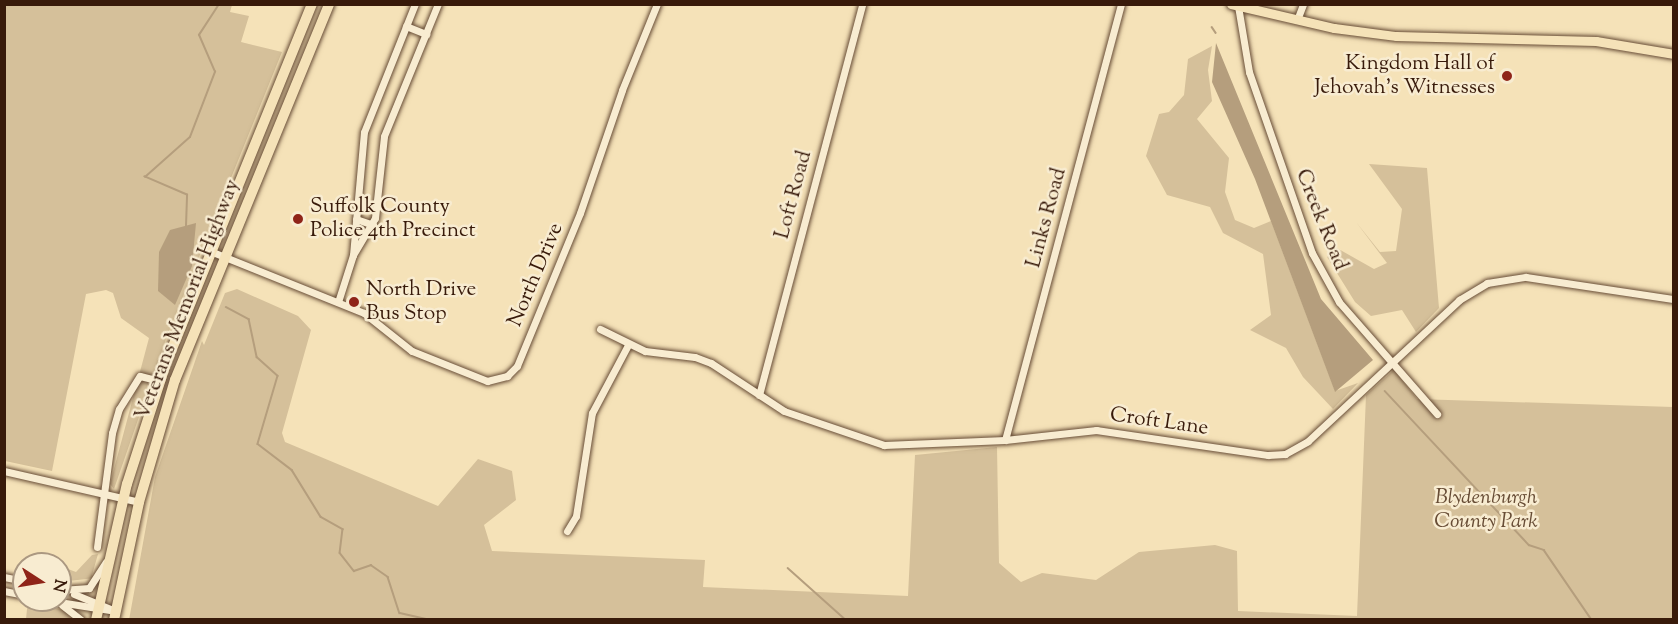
<!DOCTYPE html>
<meta charset="utf-8">
<style>
body{margin:0}
#map{position:relative;width:1678px;height:624px;overflow:hidden;background:#f5e2b8;font-family:"Sorts Mill Goudy",serif}
div>[style]{position:absolute}
[style*='--x']{left:calc(var(--x)*1px);top:calc(var(--y)*1px);width:calc(var(--w)*1px);rotate:calc(var(--a)*1deg)}
.green>*{inset:0;background:#d5c09a}
.water>*{inset:0;background:#b59e7d}
.stream>*{height:1.5px;margin:-0.75px;padding:0 0.75px;transform-origin:0.75px;border-radius:0.75px;background:#b59e7d}
.roads{filter:drop-shadow(0 0 2px #674c36) drop-shadow(0 0 2px #674c36)}
.minor>*{height:7px;margin:-3.5px;padding:0 3.5px;transform-origin:3.5px;border-radius:3.5px;background:#f8ecd1}
.major>*{height:9px;margin:-4.5px;padding:0 4.5px;transform-origin:4.5px;border-radius:4.5px;background:#f5e2b8}
.highway>*{height:10px;margin:-5px;padding:0 5px;transform-origin:5px;border-radius:5px;background:#f5e2b8}
.dots>*{width:16px;height:16px;translate:-50% -50%;box-sizing:border-box;border:3px solid #f8ecd1;border-radius:50%}
span{translate:-50% -50%;white-space:nowrap;text-align:center;line-height:1.15;-webkit-text-stroke:5px #f8ecd1;paint-order:stroke}
.poi-label{font-size:21px;color:#381a0a}
.right{translate:-100% -50%;text-align:right}
.left{translate:0 -50%;text-align:left}
.street-label{font-size:21px;color:#381a0a}
.park-label{font-size:21px;color:#674c35;font-style:italic}
.frame{position:absolute;inset:0;border:6px solid #381a0a;pointer-events:none}
.north{position:absolute;left:12px;top:552px;width:60px;height:60px;box-sizing:border-box;background:#f8ecd1;border:2px solid #ab9881;border-radius:50%;rotate:102deg;font-size:16px;font-weight:700;line-height:24px;text-align:center;color:#381a0a}
.north::after{content:'';display:block;margin:auto;width:21px;height:27px;background:#8f2418;clip-path:polygon(50% 0,100% 100%,50% 72%,0 100%)}
</style>
<div id="map">
<div class="green">
<div style="clip-path:polygon(5px 5px,232px 5px,230px 12px,249px 16px,241px 42px,282px 52px,167px 336px,114px 489px,110px 484px,149px 338px,121px 318px,113px 293px,106px 290px,86px 294px,52px 471px,5px 461px)"></div>
<div style="clip-path:polygon(1212px 46px,1208px 70px,1212px 101px,1197px 119px,1229px 158px,1225px 192px,1235px 220px,1254px 228px,1271px 221px,1335px 391px,1358px 383px,1333px 409px,1303px 377px,1286px 348px,1250px 330px,1271px 315px,1263px 254px,1223px 233px,1210px 207px,1167px 195px,1146px 156px,1159px 114px,1169px 112px,1184px 95px,1188px 59px)"></div>
<div style="clip-path:polygon(1369px 164px,1427px 168px,1439px 308px,1416px 332px,1402px 310px,1371px 316px,1355px 302px,1327px 257px,1335px 247px,1374px 269px,1387px 263px,1356px 222px,1380px 252px,1396px 251px,1402px 209px)"></div>
<div style="clip-path:polygon(237px 289px,298px 316px,311px 330px,282px 433px,285px 442px,438px 506px,478px 459px,512px 471px,516px 500px,484px 525px,492px 551px,705px 560px,703px 587px,908px 596px,915px 455px,997px 447px,999px 563px,1021px 582px,1042px 573px,1096px 580px,1139px 552px,1215px 545px,1237px 551px,1238px 611px,1357px 616px,1366px 395px,1394px 370px,1417px 399px,1673px 407px,1673px 619px,129px 620px,155px 477px,202px 341px,204px 345px,225px 293px)"></div>
<div style="clip-path:polygon(98px 554px,92px 575px,95px 578px,60px 582px,60px 566px,76px 572px,92px 555px)"></div>
<div style="clip-path:polygon(28px 600px,62px 610px,79px 619px,26px 619px)"></div>
</div>
<div class="water">
<div style="clip-path:polygon(1216px 43px,1321px 299px,1373px 360px,1335px 392px,1255px 179px,1212px 82px)"></div>
<div style="clip-path:polygon(196px 223px,192px 266px,175px 305px,158px 291px,159px 252px,170px 230px)"></div>
</div>
<div class="stream">
<div style="--x:1212;--y:27;--w:7;--a:56"></div>
<div style="--x:186;--y:226;--w:31;--a:-88"></div>
<div style="--x:187;--y:195;--w:46;--a:-156.8"></div>
<div style="--x:145;--y:177;--w:60;--a:-41.6"></div>
<div style="--x:190;--y:137;--w:70;--a:-69"></div>
<div style="--x:215;--y:72;--w:40;--a:-113.4"></div>
<div style="--x:199;--y:35;--w:37;--a:-57"></div>
<div style="--x:226;--y:307;--w:26;--a:28"></div>
<div style="--x:249;--y:319;--w:39;--a:78"></div>
<div style="--x:257;--y:357;--w:28;--a:42"></div>
<div style="--x:278;--y:376;--w:71;--a:106.4"></div>
<div style="--x:258;--y:444;--w:43;--a:37.4"></div>
<div style="--x:292;--y:470;--w:55;--a:58.3"></div>
<div style="--x:321;--y:517;--w:25;--a:29"></div>
<div style="--x:343;--y:529;--w:24;--a:97"></div>
<div style="--x:340;--y:553;--w:23;--a:52"></div>
<div style="--x:354;--y:571;--w:18;--a:-19"></div>
<div style="--x:371;--y:565;--w:21;--a:35"></div>
<div style="--x:388;--y:577;--w:38;--a:72"></div>
<div style="--x:400;--y:613;--w:31;--a:13"></div>
<div style="--x:1385;--y:391;--w:211;--a:46.9"></div>
<div style="--x:1529;--y:545;--w:16;--a:18"></div>
<div style="--x:1544;--y:550;--w:85;--a:55.6"></div>
<div style="--x:788;--y:568;--w:78;--a:41.9"></div>
</div>
<div class="roads">
<div class="minor">
<div style="--x:1238;--y:6;--w:67;--a:80.5"></div>
<div style="--x:1249;--y:72;--w:192;--a:70.8"></div>
<div style="--x:1312;--y:253;--w:56;--a:61.1"></div>
<div style="--x:1339;--y:302;--w:149;--a:48.8"></div>
<div style="--x:1297;--y:20;--w:17;--a:-69"></div>
<div style="--x:406;--y:26;--w:22;--a:22"></div>
<div style="--x:356;--y:219;--w:18;--a:19"></div>
<div style="--x:210;--y:251;--w:166;--a:21.9"></div>
<div style="--x:364;--y:313;--w:61;--a:38.4"></div>
<div style="--x:412;--y:351;--w:81;--a:21.8"></div>
<div style="--x:487;--y:381;--w:21;--a:-14"></div>
<div style="--x:507;--y:376;--w:14;--a:-45"></div>
<div style="--x:517;--y:366;--w:165;--a:-67.6"></div>
<div style="--x:580;--y:213;--w:130;--a:-71.1"></div>
<div style="--x:622;--y:90;--w:93;--a:-67.9"></div>
<div style="--x:353;--y:255;--w:43;--a:-59.3"></div>
<div style="--x:375;--y:218;--w:82;--a:-83.7"></div>
<div style="--x:384;--y:136;--w:143;--a:-67.8"></div>
<div style="--x:338;--y:302;--w:49;--a:-72.3"></div>
<div style="--x:353;--y:255;--w:123;--a:-84.9"></div>
<div style="--x:364;--y:132;--w:138;--a:-68.3"></div>
<div style="--x:600;--y:329;--w:50;--a:26.1"></div>
<div style="--x:645;--y:351;--w:50;--a:6.8"></div>
<div style="--x:695;--y:357;--w:17;--a:21"></div>
<div style="--x:711;--y:363;--w:87;--a:33.3"></div>
<div style="--x:784;--y:411;--w:106;--a:18.8"></div>
<div style="--x:884;--y:445;--w:121;--a:-2.4"></div>
<div style="--x:1005;--y:440;--w:92;--a:-6.3"></div>
<div style="--x:1096;--y:430;--w:174;--a:8.3"></div>
<div style="--x:1268;--y:455;--w:17;--a:-3"></div>
<div style="--x:1285;--y:454;--w:26;--a:-29"></div>
<div style="--x:1308;--y:441;--w:207;--a:-43"></div>
<div style="--x:1459;--y:300;--w:33;--a:-31"></div>
<div style="--x:1487;--y:283;--w:39;--a:-9"></div>
<div style="--x:1526;--y:277;--w:150;--a:8.5"></div>
<div style="--x:759;--y:395;--w:404;--a:-75.2"></div>
<div style="--x:1005;--y:440;--w:451;--a:-75.1"></div>
<div style="--x:4;--y:471;--w:139;--a:12.9"></div>
<div style="--x:567;--y:531;--w:17;--a:-59"></div>
<div style="--x:576;--y:516;--w:104;--a:-81.2"></div>
<div style="--x:592;--y:413;--w:77;--a:-62.1"></div>
<div style="--x:97;--y:547;--w:115;--a:-82.5"></div>
<div style="--x:112;--y:433;--w:25;--a:-74"></div>
<div style="--x:119;--y:409;--w:39;--a:-58"></div>
<div style="--x:140;--y:376;--w:21;--a:14"></div>
<div style="--x:4;--y:577;--w:20;--a:11"></div>
<div style="--x:61;--y:590;--w:28;--a:-4"></div>
<div style="--x:89;--y:588;--w:31;--a:-57"></div>
<div style="--x:4;--y:591;--w:20;--a:11"></div>
<div style="--x:74;--y:594;--w:42;--a:22.3"></div>
<div style="--x:46;--y:600;--w:71;--a:8.9"></div>
<div style="--x:62;--y:605;--w:24;--a:38"></div>
</div>
<div class="major">
<div style="--x:1231;--y:4;--w:106;--a:13.1"></div>
<div style="--x:1334;--y:28;--w:63;--a:7.4"></div>
<div style="--x:1396;--y:36;--w:200;--a:1.4"></div>
<div style="--x:1596;--y:41;--w:79;--a:9.5"></div>
</div>
<div class="highway">
<div style="--x:96;--y:620;--w:139;--a:-77.2"></div>
<div style="--x:127;--y:484;--w:124;--a:-72.1"></div>
<div style="--x:165;--y:366;--w:391;--a:-67.9"></div>
<div style="--x:114;--y:620;--w:121;--a:-78"></div>
<div style="--x:139;--y:502;--w:127;--a:-73.6"></div>
<div style="--x:175;--y:380;--w:406;--a:-67.7"></div>
</div>
</div>
<div class="dots">
<div style="left:1507px;top:76px;background:#8f2418"></div>
<div style="left:298px;top:219px;background:#8f2418"></div>
<div style="left:354px;top:302px;background:#8f2418"></div>
</div>
<div class="poi-label">
<span class="right" style="left:1495px;top:76px">Kingdom Hall of<br>Jehovah’s Witnesses</span>
<span class="left" style="left:310px;top:219px">Suffolk County<br>Police 4th Precinct</span>
<span class="left" style="left:366px;top:302px">North Drive<br>Bus Stop</span>
</div>
<div class="street-label">
<span style="left:794px;top:195px;rotate:-75deg">Loft Road</span>
<span style="left:1047px;top:218px;rotate:-75deg">Links Road</span>
<span style="left:1321px;top:220px;rotate:68deg">Creek Road</span>
<span style="left:536px;top:275px;rotate:-67deg">North Drive</span>
<span style="left:188px;top:300px;rotate:-69deg">Veterans Memorial Highway</span>
<span style="left:1159px;top:422px;rotate:8deg">Croft Lane</span>
</div>
<div class="park-label">
<span style="left:1486px;top:510px">Blydenburgh<br>County Park</span>
</div>
<div class="frame"></div>
<div class="north">N</div>
</div>
